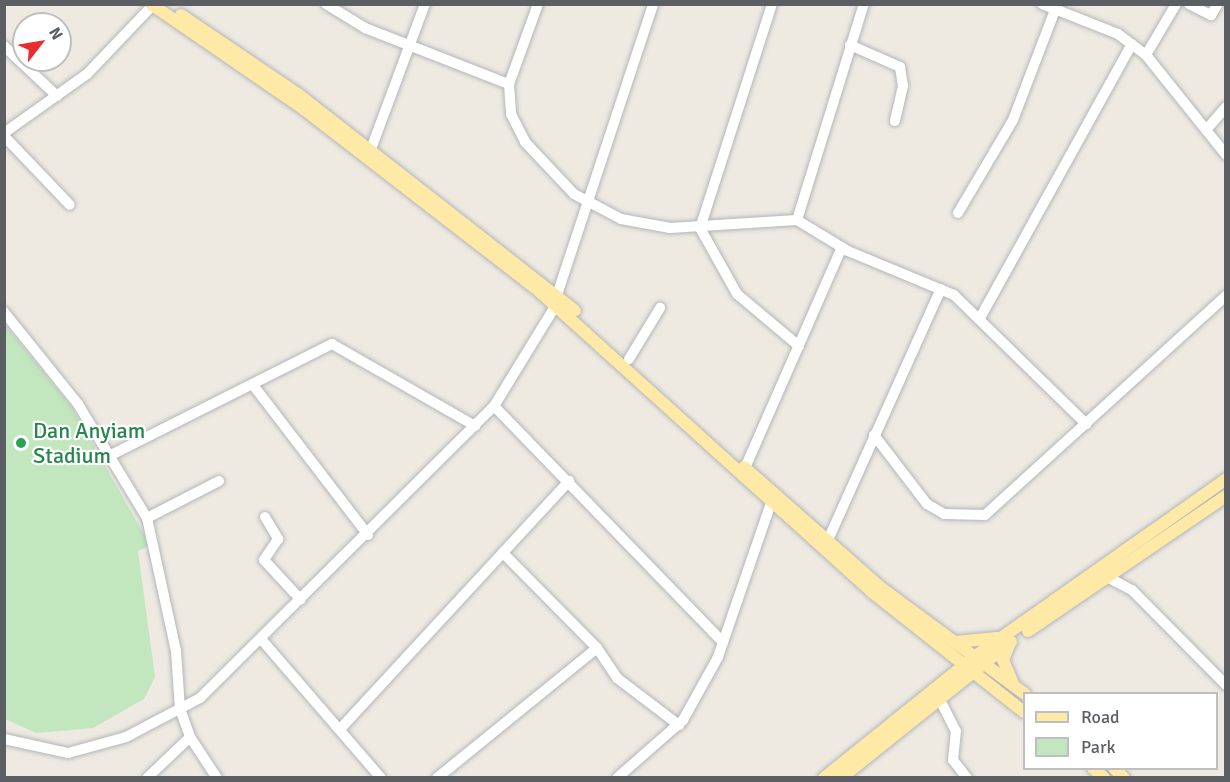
<!DOCTYPE html>
<style>
body{margin:0}
#map{position:relative;width:1230px;height:782px;overflow:hidden;background:#eeeae2;font-family:Signika,sans-serif}
div>[style]{position:absolute}
[style*='--x']{left:calc(var(--x)*1px);top:calc(var(--y)*1px);width:calc(var(--w)*1px);rotate:calc(var(--a)*1deg)}
.green>*{inset:0;background:#c2e6be}
.roads{filter:drop-shadow(0 0 2px #b3b6ba) drop-shadow(0 0 2px #b3b6ba)}
.minor>*{height:10px;margin:-5px;padding:0 5px;transform-origin:5px;border-radius:5px;background:#fff}
.major>*{height:12px;margin:-6px;padding:0 6px;transform-origin:6px;border-radius:6px;background:#ffe9a6}
.dots>*{width:16px;height:16px;translate:-50% -50%;box-sizing:border-box;border:3px solid #fff;border-radius:50%}
span{translate:-50% -50%;white-space:nowrap;text-align:center;line-height:1.15;-webkit-text-stroke:4.5px #fff;paint-order:stroke}
.leisure-label{font-size:22px;color:#27864d}
.left{translate:0 -50%;text-align:left}
.frame{position:absolute;inset:0;border:6px solid #5b5f63;pointer-events:none}
.legend{position:absolute;left:1023px;top:692px;width:195px;height:78px;box-sizing:border-box;background:#fff;border:2px solid #bdbfc1;margin:0;padding:8px 10px;list-style:none;font-size:18px;color:#5b5f63}
.legend li{display:flex;align-items:center;gap:12px;height:30px}
.legend b{width:30px;border:2px solid #bdbfc1}
.north{position:absolute;left:12px;top:12px;width:60px;height:60px;box-sizing:border-box;background:#fff;border:2px solid #bdbfc1;border-radius:50%;rotate:59deg;font-size:16px;font-weight:700;line-height:24px;text-align:center;color:#5b5f63}
.north::after{content:'';display:block;margin:auto;width:21px;height:27px;background:#ea2c2e;clip-path:polygon(50% 0,100% 100%,50% 72%,0 100%)}
</style>
<div id="map">
<div class="green">
<div style="clip-path:polygon(5px 325px,71px 406px,150px 545px,138px 551px,155px 677px,144px 699px,93px 728px,36px 733px,5px 719px)"></div>
</div>
<div class="roads">
<div class="minor">
<div style="--x:326;--y:4;--w:46;--a:31.6"></div>
<div style="--x:365;--y:28;--w:155;--a:21.3"></div>
<div style="--x:538;--y:4;--w:85;--a:109.9"></div>
<div style="--x:509;--y:84;--w:30;--a:86"></div>
<div style="--x:511;--y:114;--w:31;--a:63"></div>
<div style="--x:525;--y:142;--w:71;--a:46.7"></div>
<div style="--x:574;--y:194;--w:53;--a:28"></div>
<div style="--x:621;--y:219;--w:50;--a:10.4"></div>
<div style="--x:670;--y:228;--w:127;--a:-3.6"></div>
<div style="--x:797;--y:220;--w:60;--a:31.3"></div>
<div style="--x:848;--y:251;--w:115;--a:22.5"></div>
<div style="--x:954;--y:295;--w:185;--a:44.3"></div>
<div style="--x:772;--y:4;--w:235;--a:107.8"></div>
<div style="--x:700;--y:228;--w:76;--a:60.7"></div>
<div style="--x:737;--y:294;--w:81;--a:40"></div>
<div style="--x:1042;--y:4;--w:82;--a:21.5"></div>
<div style="--x:1118;--y:34;--w:35;--a:37"></div>
<div style="--x:1146;--y:55;--w:128;--a:51.3"></div>
<div style="--x:1189;--y:4;--w:25;--a:27"></div>
<div style="--x:1211;--y:15;--w:13;--a:-58"></div>
<div style="--x:850;--y:45;--w:55;--a:23.7"></div>
<div style="--x:900;--y:67;--w:19;--a:81"></div>
<div style="--x:903;--y:86;--w:36;--a:103"></div>
<div style="--x:4;--y:46;--w:73;--a:43.3"></div>
<div style="--x:1146;--y:55;--w:59;--a:-59.5"></div>
<div style="--x:1206;--y:130;--w:30;--a:-49"></div>
<div style="--x:4;--y:133;--w:102;--a:-35.4"></div>
<div style="--x:87;--y:74;--w:97;--a:-46.3"></div>
<div style="--x:4;--y:136;--w:95;--a:46.3"></div>
<div style="--x:371;--y:149;--w:155;--a:-69.6"></div>
<div style="--x:958;--y:213;--w:108;--a:-59.4"></div>
<div style="--x:1013;--y:120;--w:123;--a:-69.1"></div>
<div style="--x:797;--y:220;--w:226;--a:-72.8"></div>
<div style="--x:557;--y:295;--w:306;--a:-71.7"></div>
<div style="--x:4;--y:312;--w:118;--a:51.2"></div>
<div style="--x:78;--y:404;--w:133;--a:58.8"></div>
<div style="--x:147;--y:518;--w:136;--a:77.7"></div>
<div style="--x:176;--y:651;--w:58;--a:86.1"></div>
<div style="--x:180;--y:709;--w:30;--a:70"></div>
<div style="--x:190;--y:737;--w:49;--a:56.6"></div>
<div style="--x:980;--y:318;--w:313;--a:-61"></div>
<div style="--x:629;--y:359;--w:60;--a:-58.7"></div>
<div style="--x:253;--y:385;--w:189;--a:52.5"></div>
<div style="--x:494;--y:406;--w:329;--a:45.9"></div>
<div style="--x:874;--y:435;--w:87;--a:52.5"></div>
<div style="--x:927;--y:504;--w:20;--a:30"></div>
<div style="--x:944;--y:514;--w:41;--a:1.4"></div>
<div style="--x:985;--y:515;--w:326;--a:-42.3"></div>
<div style="--x:109;--y:456;--w:250;--a:-26.7"></div>
<div style="--x:332;--y:344;--w:165;--a:29.8"></div>
<div style="--x:745;--y:468;--w:241;--a:-66.3"></div>
<div style="--x:265;--y:517;--w:26;--a:59"></div>
<div style="--x:278;--y:539;--w:25;--a:124"></div>
<div style="--x:264;--y:560;--w:54;--a:47.2"></div>
<div style="--x:147;--y:518;--w:81;--a:-27.2"></div>
<div style="--x:828;--y:540;--w:275;--a:-65.8"></div>
<div style="--x:505;--y:555;--w:131;--a:45.3"></div>
<div style="--x:597;--y:648;--w:36;--a:56"></div>
<div style="--x:617;--y:678;--w:78;--a:37.2"></div>
<div style="--x:1109;--y:578;--w:26;--a:28"></div>
<div style="--x:1132;--y:590;--w:134;--a:45.3"></div>
<div style="--x:261;--y:639;--w:184;--a:49.2"></div>
<div style="--x:939;--y:698;--w:37;--a:63"></div>
<div style="--x:956;--y:731;--w:29;--a:96"></div>
<div style="--x:953;--y:760;--w:23;--a:52"></div>
<div style="--x:342;--y:727;--w:335;--a:-47.3"></div>
<div style="--x:4;--y:739;--w:66;--a:12.3"></div>
<div style="--x:68;--y:753;--w:60;--a:-15.4"></div>
<div style="--x:126;--y:737;--w:84;--a:-27.8"></div>
<div style="--x:200;--y:698;--w:414;--a:-44.8"></div>
<div style="--x:494;--y:406;--w:119;--a:-58.5"></div>
<div style="--x:147;--y:778;--w:59;--a:-43.6"></div>
<div style="--x:437;--y:778;--w:206;--a:-39.1"></div>
<div style="--x:617;--y:778;--w:88;--a:-41.3"></div>
<div style="--x:683;--y:720;--w:72;--a:-60.9"></div>
<div style="--x:718;--y:657;--w:163;--a:-71"></div>
</div>
<div class="major">
<div style="--x:151;--y:4;--w:187;--a:34.5"></div>
<div style="--x:305;--y:110;--w:296;--a:37.7"></div>
<div style="--x:539;--y:291;--w:449;--a:42.1"></div>
<div style="--x:872;--y:592;--w:194;--a:38.3"></div>
<div style="--x:181;--y:15;--w:143;--a:34.1"></div>
<div style="--x:299;--y:95;--w:350;--a:38"></div>
<div style="--x:744;--y:467;--w:181;--a:41.4"></div>
<div style="--x:880;--y:587;--w:180;--a:36.4"></div>
<div style="--x:1028;--y:631;--w:240;--a:-34.3"></div>
<div style="--x:955;--y:642;--w:42;--a:-5.4"></div>
<div style="--x:1009;--y:645;--w:16;--a:112"></div>
<div style="--x:1003;--y:660;--w:26;--a:67"></div>
<div style="--x:1093;--y:768;--w:15;--a:42"></div>
<div style="--x:1114;--y:768;--w:14;--a:45"></div>
<div style="--x:824;--y:778;--w:193;--a:-38.9"></div>
<div style="--x:974;--y:657;--w:309;--a:-35.2"></div>
<div style="--x:841;--y:778;--w:218;--a:-38.7"></div>
</div>
</div>
<div class="dots">
<div style="left:21px;top:443px;background:#2e9e5b"></div>
</div>
<div class="leisure-label">
<span class="left" style="left:33px;top:443px">Dan Anyiam<br>Stadium</span>
</div>
<div class="frame"></div>
<ul class="legend">
<li><b style="height:8px;background:#ffe9a6"></b>Road</li>
<li><b style="height:16px;background:#c2e6be"></b>Park</li>
</ul>
<div class="north">N</div>
</div>
